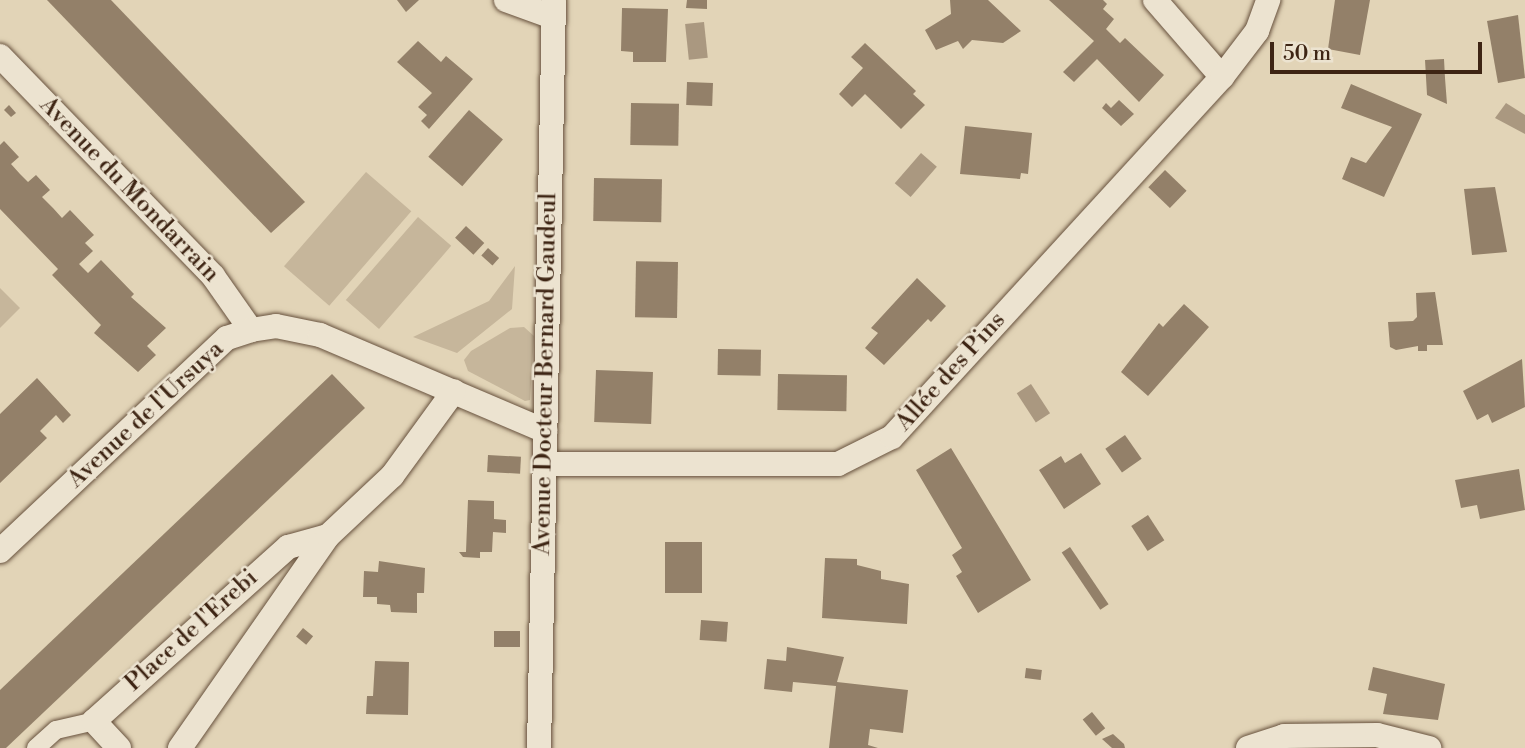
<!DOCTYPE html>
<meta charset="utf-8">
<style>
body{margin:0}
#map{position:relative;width:1525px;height:748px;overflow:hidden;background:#e2d4b7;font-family:"Libre Bodoni",serif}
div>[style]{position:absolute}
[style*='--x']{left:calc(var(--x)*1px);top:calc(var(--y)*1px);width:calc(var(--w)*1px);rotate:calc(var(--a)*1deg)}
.green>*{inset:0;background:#c6b69b;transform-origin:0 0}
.water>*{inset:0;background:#aa9880;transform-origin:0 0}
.building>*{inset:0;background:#938069;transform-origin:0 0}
.roads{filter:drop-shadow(0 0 2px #67513d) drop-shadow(0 0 2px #67513d)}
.pedestrian>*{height:18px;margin:-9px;padding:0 9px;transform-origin:9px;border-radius:9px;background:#ece3d0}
.minor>*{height:24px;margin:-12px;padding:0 12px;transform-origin:12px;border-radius:12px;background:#ece3d0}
span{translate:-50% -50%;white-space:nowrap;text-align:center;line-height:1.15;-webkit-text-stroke:5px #ece3d0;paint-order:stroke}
.street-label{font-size:24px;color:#3e2514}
.scale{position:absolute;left:1270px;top:42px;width:212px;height:32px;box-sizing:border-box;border:4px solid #3e2514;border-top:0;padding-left:9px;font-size:21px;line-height:24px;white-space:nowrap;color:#3e2514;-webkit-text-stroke:5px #ece3d0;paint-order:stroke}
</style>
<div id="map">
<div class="green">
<div style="left:366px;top:172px;width:60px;height:125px;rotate:41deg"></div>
<div style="left:418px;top:217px;width:44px;height:110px;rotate:41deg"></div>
<div style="clip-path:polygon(515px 266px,512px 309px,457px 353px,413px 337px,489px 301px)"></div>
<div style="clip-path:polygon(0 288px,20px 308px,0 328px)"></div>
<div style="clip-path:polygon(524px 327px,534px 336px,530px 400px,525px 401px,468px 371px,464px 360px,471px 351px,510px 328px)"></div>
</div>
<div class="water">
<div style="left:704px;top:22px;width:36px;height:19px;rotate:84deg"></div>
<div style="clip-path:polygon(1506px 103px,1525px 115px,1525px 134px,1495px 118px)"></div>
<div style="left:921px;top:153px;width:21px;height:40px;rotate:41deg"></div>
<div style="left:1031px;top:384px;width:35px;height:17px;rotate:57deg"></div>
</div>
<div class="building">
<div style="clip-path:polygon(47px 0,111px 0,305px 202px,271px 233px)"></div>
<div style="clip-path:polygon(397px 0,419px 0,406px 12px)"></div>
<div style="clip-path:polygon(687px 0,707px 0,707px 9px,686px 8px)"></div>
<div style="clip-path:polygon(950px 0,988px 0,1021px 31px,1003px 43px,972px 40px,963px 49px,958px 41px,936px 50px,925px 30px,951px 14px)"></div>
<div style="clip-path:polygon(1049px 0,1103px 0,1107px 4px,1103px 9px,1114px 19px,1106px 29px,1120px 43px,1125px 38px,1164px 75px,1139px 102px,1097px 59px,1074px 82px,1063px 72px,1094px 41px)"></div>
<div style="clip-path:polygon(1335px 0,1370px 0,1360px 55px,1328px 49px)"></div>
<div style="clip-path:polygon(622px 8px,668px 9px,666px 62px,633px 62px,633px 52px,621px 51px)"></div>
<div style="clip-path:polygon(1518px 15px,1525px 78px,1498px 83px,1487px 21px)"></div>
<div style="clip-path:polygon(418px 41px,441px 62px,446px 56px,473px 79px,429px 129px,421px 121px,427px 115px,418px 107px,432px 93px,397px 62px)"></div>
<div style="clip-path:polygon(865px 43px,916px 91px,913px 94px,925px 105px,901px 129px,865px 94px,852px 107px,839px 94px,863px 68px,851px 57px)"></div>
<div style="clip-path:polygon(1444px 59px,1445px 78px,1447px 104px,1427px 95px,1425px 60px)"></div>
<div style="left:687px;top:82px;width:26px;height:23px;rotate:2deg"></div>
<div style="clip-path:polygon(1351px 84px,1422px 114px,1384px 197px,1342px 179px,1351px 157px,1366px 163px,1392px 127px,1341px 108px)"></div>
<div style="clip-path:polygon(1119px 100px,1134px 114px,1121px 126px,1102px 108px,1106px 103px,1111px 108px)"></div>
<div style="left:631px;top:103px;width:48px;height:42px;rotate:1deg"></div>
<div style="clip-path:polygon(9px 105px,16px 113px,11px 117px,4px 110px)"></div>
<div style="left:469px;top:110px;width:45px;height:62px;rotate:41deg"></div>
<div style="clip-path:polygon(965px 126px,1032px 133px,1028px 174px,1021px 173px,1020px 179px,960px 174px)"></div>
<div style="clip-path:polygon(4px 141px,19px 157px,11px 164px,20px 174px,28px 182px,36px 175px,50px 190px,42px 197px,53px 208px,62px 218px,70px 210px,94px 235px,85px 243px,93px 251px,79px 264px,88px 273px,101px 260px,134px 294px,131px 297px,166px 328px,147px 346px,156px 355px,138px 372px,94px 333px,101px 325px,52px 275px,58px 269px,0 209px,0 145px)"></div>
<div style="left:1165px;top:170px;width:30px;height:24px;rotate:44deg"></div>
<div style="left:594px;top:178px;width:68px;height:43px;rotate:1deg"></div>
<div style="clip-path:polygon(1495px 187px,1507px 252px,1472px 255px,1464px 189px)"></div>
<div style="left:466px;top:226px;width:25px;height:16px;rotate:43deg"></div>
<div style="left:488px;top:248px;width:15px;height:10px;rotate:42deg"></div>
<div style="left:678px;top:262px;width:56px;height:42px;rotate:91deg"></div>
<div style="clip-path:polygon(917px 278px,946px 306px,931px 322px,928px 319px,884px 365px,865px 348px,878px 333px,871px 328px)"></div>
<div style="clip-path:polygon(1435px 292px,1443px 345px,1427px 345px,1427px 351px,1418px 351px,1418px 346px,1396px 350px,1390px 347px,1388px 322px,1413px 321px,1417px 317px,1416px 293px)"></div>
<div style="clip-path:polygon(1184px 304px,1209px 327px,1148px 396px,1121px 372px,1159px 323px,1163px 327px)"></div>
<div style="left:718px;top:349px;width:43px;height:26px;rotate:1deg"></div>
<div style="clip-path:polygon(1522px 359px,1525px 407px,1492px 423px,1488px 414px,1477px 420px,1463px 391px)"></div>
<div style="left:596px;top:370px;width:57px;height:52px;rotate:2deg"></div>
<div style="clip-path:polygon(332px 374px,365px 408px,6px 748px,0 748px,0 690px)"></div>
<div style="left:778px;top:374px;width:69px;height:36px;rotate:1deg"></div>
<div style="clip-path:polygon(37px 378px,71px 415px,63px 423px,56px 415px,40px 431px,47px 438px,0 483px,0 414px)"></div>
<div style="left:1125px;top:435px;width:29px;height:24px;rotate:55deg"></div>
<div style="clip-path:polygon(951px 448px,1031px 580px,978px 613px,956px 576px,962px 572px,952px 555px,962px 548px,916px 470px)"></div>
<div style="clip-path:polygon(1081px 453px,1101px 484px,1064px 509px,1039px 470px,1061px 456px,1065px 463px)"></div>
<div style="left:488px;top:455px;width:33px;height:17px;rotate:3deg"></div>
<div style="clip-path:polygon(1519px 469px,1525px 510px,1480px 519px,1477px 505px,1461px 508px,1455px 480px)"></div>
<div style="clip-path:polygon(468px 500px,494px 501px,494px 519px,506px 520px,506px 533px,493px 532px,492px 552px,480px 552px,480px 558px,463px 557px,459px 552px,466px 552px)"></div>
<div style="left:1148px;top:515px;width:30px;height:20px;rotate:57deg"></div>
<div style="left:665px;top:542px;width:37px;height:51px"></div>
<div style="left:1070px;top:547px;width:69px;height:10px;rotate:56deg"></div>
<div style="clip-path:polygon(825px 558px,857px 559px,857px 565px,881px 571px,881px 579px,909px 584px,907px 624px,822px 618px)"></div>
<div style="clip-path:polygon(379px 561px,425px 568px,424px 593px,417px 593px,417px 613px,391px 612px,390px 605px,377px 604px,377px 597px,363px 597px,364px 571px,378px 572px)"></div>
<div style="left:701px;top:620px;width:27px;height:20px;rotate:4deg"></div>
<div style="left:303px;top:628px;width:13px;height:11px;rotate:39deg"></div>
<div style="left:494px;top:631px;width:26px;height:16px"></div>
<div style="clip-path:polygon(787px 647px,844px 657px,837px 682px,908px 690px,903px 733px,870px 729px,868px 745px,878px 748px,829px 748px,836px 686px,793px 682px,792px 692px,764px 689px,767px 659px,786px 661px)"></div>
<div style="clip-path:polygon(375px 661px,409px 662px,408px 715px,366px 714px,367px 696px,373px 696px)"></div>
<div style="clip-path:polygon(1373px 667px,1445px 684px,1438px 720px,1383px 714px,1387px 694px,1368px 690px)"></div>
<div style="left:1026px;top:668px;width:16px;height:10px;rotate:7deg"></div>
<div style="left:1092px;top:712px;width:21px;height:12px;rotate:51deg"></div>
<div style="clip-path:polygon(1113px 734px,1124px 744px,1125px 748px,1112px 748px,1102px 739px)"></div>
</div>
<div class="roads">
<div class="pedestrian">
<div style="--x:36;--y:748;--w:27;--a:-42"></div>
<div style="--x:56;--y:730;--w:39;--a:-13"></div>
</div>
<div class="minor">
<div style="--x:506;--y:0;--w:50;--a:19.9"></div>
<div style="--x:1155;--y:0;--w:102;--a:49"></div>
<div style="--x:0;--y:56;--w:306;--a:45.9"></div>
<div style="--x:213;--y:276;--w:66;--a:54.9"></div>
<div style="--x:545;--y:464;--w:293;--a:0"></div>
<div style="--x:838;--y:464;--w:60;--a:-26.6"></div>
<div style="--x:892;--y:437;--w:488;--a:-47.5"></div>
<div style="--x:1222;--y:77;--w:58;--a:-52.7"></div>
<div style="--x:1257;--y:31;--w:33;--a:-70"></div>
<div style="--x:0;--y:551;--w:311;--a:-43.2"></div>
<div style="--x:227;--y:338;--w:25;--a:-18"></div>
<div style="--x:251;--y:330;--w:25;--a:-9"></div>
<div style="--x:276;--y:326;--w:45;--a:11.6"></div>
<div style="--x:320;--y:335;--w:245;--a:23.1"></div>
<div style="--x:119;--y:748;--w:37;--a:-133"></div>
<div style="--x:94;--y:721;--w:261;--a:-41.9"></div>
<div style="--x:288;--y:547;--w:41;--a:-15.4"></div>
<div style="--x:180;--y:748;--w:259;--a:-55.1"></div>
<div style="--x:328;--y:536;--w:88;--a:-43.2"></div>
<div style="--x:392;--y:476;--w:105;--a:-53.9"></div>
<div style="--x:539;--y:748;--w:748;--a:-88.85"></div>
<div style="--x:1248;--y:748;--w:38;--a:-18"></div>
<div style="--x:1284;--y:736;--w:93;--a:-0.6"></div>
<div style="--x:1377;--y:735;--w:54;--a:14"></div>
</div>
</div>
<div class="street-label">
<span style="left:129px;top:190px;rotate:46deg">Avenue du Mondarrain</span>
<span style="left:951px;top:372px;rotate:-48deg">Allée des Pins</span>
<span style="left:546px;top:374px;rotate:-89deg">Avenue Docteur Bernard Gaudeul</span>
<span style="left:146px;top:415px;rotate:-43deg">Avenue de l'Ursuya</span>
<span style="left:192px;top:631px;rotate:-42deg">Place de l'Erebi</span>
</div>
<div class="scale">50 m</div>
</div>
